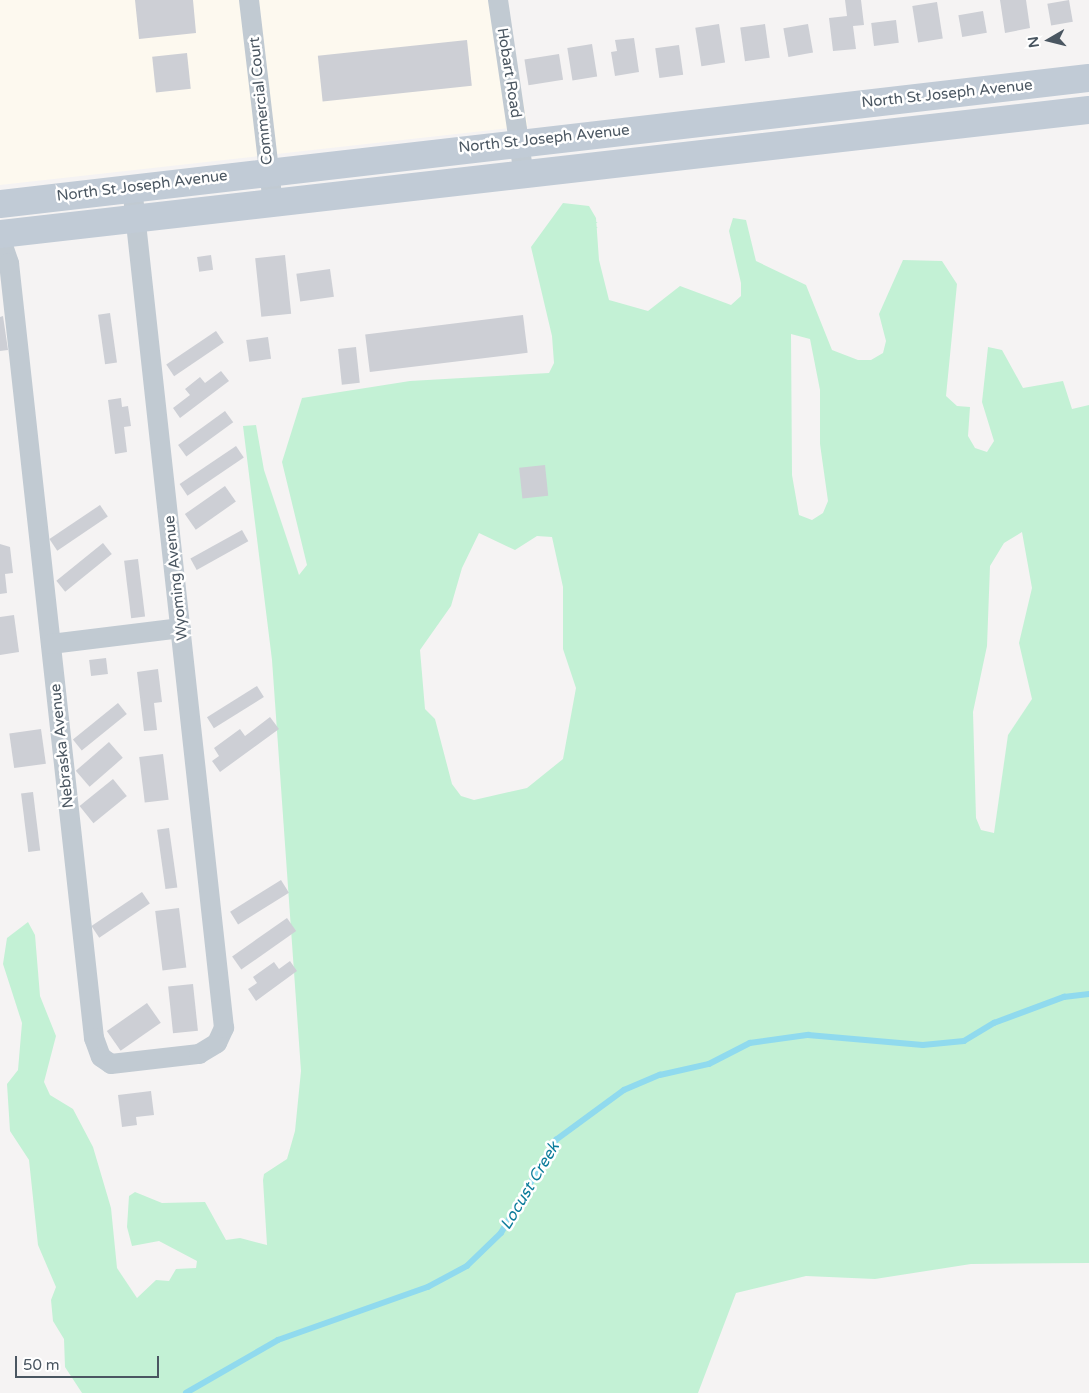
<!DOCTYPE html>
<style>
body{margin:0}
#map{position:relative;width:1089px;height:1393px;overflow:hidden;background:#f5f3f3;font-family:"Varela Round",sans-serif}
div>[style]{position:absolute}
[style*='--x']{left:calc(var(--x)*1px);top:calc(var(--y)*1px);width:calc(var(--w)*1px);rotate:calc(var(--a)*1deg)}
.commercial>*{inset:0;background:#fdf9ef}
.green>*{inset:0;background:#c3f1d5}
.stream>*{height:5.5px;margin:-2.75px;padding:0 2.75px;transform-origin:2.75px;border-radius:2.75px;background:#90daee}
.building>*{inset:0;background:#cdcfd5;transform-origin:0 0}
.street>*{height:20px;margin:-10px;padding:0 10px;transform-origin:10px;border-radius:10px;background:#c1cad2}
.secondary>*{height:28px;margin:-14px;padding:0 14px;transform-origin:14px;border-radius:14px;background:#c1cbd6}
span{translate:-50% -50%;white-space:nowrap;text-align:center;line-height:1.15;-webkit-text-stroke:5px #fff;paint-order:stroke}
.street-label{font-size:15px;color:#4a5661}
.water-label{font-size:16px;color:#0c7c9b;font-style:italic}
.north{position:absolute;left:1024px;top:15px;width:50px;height:50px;-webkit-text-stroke:4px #fff;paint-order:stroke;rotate:262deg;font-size:14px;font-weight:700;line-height:20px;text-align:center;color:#4a5661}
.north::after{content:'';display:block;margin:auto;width:18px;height:22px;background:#4a5661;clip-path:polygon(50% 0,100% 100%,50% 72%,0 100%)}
.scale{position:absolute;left:15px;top:1356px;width:144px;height:22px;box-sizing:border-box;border:2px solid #4a5661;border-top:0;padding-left:6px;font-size:15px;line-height:18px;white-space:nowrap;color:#4a5661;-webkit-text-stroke:4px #fff;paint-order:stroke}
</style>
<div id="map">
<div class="commercial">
<div style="clip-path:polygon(0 0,504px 0,528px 126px,0 185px)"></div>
</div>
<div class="green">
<div style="clip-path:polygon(evenodd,563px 203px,589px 206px,596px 218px,599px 260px,609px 300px,648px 311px,680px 286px,731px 305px,741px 296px,741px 283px,729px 231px,733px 218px,746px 220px,756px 261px,806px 285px,832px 350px,858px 360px,871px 360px,883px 353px,886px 341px,879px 314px,903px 260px,942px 261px,957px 284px,946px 396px,957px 406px,970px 407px,968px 436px,975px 448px,987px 452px,994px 441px,982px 402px,988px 347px,1002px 350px,1023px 388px,1063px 381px,1072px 409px,1089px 405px,1089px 1263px,971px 1264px,875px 1279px,806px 1276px,736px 1293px,698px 1393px,82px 1393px,65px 1367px,64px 1339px,53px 1321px,51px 1300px,56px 1287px,38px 1245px,29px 1160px,10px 1131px,7px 1084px,18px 1070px,22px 1023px,3px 964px,7px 938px,28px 922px,35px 935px,40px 996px,56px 1036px,44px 1082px,50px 1095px,73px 1109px,93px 1147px,111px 1208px,117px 1268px,137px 1298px,156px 1280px,169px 1281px,176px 1269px,196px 1268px,197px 1261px,159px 1241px,132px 1246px,127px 1227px,129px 1196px,135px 1192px,162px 1203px,205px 1202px,226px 1240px,240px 1238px,267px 1245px,263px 1180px,264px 1174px,287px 1159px,295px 1131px,301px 1071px,272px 660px,243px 426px,256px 425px,264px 470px,299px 575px,307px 565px,282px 462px,302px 398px,410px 381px,549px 373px,554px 363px,552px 336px,531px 247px,563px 203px,791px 334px,810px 339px,820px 390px,820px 444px,828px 501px,823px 513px,812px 520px,799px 515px,792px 475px,791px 334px,563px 203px,1022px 532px,1032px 588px,1019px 643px,1032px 699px,1008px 735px,994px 833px,981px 830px,976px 818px,973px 712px,987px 646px,990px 566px,1004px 543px,1022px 532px,563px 203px,479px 533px,515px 550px,537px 536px,552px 537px,563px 587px,563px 649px,576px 688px,563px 759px,527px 788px,474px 800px,461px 796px,452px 784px,435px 719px,425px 709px,420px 650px,451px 606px,462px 568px,479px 533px)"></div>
</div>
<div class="stream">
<div style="--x:186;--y:1393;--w:106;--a:-29.9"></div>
<div style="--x:278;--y:1340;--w:159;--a:-19.5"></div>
<div style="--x:428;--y:1287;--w:44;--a:-28.3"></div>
<div style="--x:467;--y:1266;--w:47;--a:-44.1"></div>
<div style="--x:501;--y:1233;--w:108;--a:-59.4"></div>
<div style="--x:556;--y:1140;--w:84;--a:-36.3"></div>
<div style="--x:624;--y:1090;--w:39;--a:-23"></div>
<div style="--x:660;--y:1075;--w:50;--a:-12.7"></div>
<div style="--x:709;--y:1064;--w:46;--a:-27.1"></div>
<div style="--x:750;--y:1043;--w:59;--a:-7.9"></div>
<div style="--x:808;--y:1035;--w:115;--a:5"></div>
<div style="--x:923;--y:1045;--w:41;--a:-5.6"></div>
<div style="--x:964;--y:1041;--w:35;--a:-31"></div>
<div style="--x:994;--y:1023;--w:75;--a:-20.4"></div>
<div style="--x:1064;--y:997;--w:25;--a:-7"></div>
</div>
<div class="building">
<div style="clip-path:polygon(135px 0,193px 0,196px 33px,139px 39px)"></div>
<div style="clip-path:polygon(845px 0,861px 0,864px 25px,853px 26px,856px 49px,833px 51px,829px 18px,847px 16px)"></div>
<div style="clip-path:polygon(1000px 0,1026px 0,1030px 28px,1005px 33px)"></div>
<div style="left:1069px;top:0;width:22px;height:22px;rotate:80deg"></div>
<div style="left:937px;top:2px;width:37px;height:25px;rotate:81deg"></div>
<div style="left:983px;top:11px;width:22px;height:25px;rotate:80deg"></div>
<div style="left:896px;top:20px;width:23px;height:25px;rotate:83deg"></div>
<div style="left:719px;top:24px;width:39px;height:24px;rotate:81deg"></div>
<div style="left:765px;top:24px;width:34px;height:25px;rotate:82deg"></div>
<div style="left:808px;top:24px;width:29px;height:25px;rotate:80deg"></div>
<div style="clip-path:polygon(634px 38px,639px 72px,615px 76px,611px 52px,617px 51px,615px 40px)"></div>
<div style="left:467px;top:40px;width:46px;height:150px;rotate:84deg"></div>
<div style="left:592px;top:44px;width:33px;height:25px;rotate:81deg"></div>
<div style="left:679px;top:45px;width:30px;height:24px;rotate:82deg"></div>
<div style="left:187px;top:53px;width:36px;height:35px;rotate:84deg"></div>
<div style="left:559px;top:54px;width:26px;height:35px;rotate:81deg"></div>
<div style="left:211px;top:255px;width:15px;height:14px;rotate:82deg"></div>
<div style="left:285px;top:255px;width:59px;height:30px;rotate:84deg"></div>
<div style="left:330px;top:269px;width:28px;height:34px;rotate:82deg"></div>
<div style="left:110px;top:313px;width:50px;height:12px;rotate:82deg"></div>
<div style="left:523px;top:315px;width:38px;height:159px;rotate:83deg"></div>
<div style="clip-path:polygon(3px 316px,8px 350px,0 351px,0 317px)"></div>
<div style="left:216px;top:331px;width:14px;height:60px;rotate:56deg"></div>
<div style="left:268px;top:337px;width:22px;height:22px;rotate:82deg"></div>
<div style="left:356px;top:347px;width:36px;height:18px;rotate:84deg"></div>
<div style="clip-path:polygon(221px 371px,229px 381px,180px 418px,173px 408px,190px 395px,185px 389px,200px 377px,205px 383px)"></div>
<div style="clip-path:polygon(121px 398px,122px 407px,128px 406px,131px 426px,124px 427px,127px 452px,115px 454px,108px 400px)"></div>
<div style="left:225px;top:411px;width:14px;height:58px;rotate:54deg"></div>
<div style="left:236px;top:446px;width:14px;height:68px;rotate:56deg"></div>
<div style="left:545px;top:465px;width:31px;height:26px;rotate:84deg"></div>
<div style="left:225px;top:486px;width:19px;height:49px;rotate:55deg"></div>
<div style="left:100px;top:505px;width:14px;height:61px;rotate:56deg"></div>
<div style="left:242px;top:530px;width:13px;height:59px;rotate:61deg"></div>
<div style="left:103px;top:543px;width:14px;height:60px;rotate:51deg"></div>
<div style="clip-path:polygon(0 544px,10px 547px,13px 573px,5px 574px,7px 593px,0 594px)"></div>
<div style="left:138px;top:559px;width:58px;height:14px;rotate:83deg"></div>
<div style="clip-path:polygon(14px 615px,19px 652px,0 655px,0 617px)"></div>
<div style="left:106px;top:658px;width:16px;height:17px;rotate:83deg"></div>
<div style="clip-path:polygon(158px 669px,162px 702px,154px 703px,157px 730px,144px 731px,137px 672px)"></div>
<div style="left:257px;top:686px;width:13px;height:59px;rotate:58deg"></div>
<div style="left:118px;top:703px;width:14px;height:58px;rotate:51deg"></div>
<div style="clip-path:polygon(270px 717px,279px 729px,220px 772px,212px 761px,219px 756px,214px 748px,240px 729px,245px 736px)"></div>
<div style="left:41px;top:729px;width:35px;height:32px;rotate:82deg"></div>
<div style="left:109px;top:742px;width:21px;height:44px;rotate:49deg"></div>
<div style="left:163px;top:754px;width:46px;height:24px;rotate:83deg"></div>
<div style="left:113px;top:779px;width:22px;height:43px;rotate:51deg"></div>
<div style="left:33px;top:792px;width:59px;height:12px;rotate:83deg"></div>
<div style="left:169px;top:828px;width:60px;height:12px;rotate:82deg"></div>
<div style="left:281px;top:880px;width:15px;height:60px;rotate:58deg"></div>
<div style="left:142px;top:892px;width:14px;height:61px;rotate:56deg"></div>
<div style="left:179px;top:908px;width:60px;height:24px;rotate:83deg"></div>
<div style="left:287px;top:918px;width:16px;height:67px;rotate:55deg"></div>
<div style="clip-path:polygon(290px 961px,297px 971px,256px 1001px,248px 989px,257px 983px,253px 977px,274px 962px,279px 969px)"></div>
<div style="left:193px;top:984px;width:47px;height:25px;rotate:84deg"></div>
<div style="left:147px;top:1003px;width:24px;height:49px;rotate:55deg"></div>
<div style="clip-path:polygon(151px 1091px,154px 1115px,136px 1117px,137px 1125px,122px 1127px,118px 1095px)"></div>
</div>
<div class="street">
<div style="--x:249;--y:0;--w:204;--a:83.3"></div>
<div style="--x:498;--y:0;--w:178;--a:81.6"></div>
<div style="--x:0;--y:237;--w:28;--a:71"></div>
<div style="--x:9;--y:263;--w:780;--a:83.74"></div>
<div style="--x:94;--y:1038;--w:20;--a:70"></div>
<div style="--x:101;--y:1057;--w:12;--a:35"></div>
<div style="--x:111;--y:1064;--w:89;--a:-6.5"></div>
<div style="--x:199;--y:1054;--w:21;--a:-31"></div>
<div style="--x:217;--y:1043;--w:17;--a:-65"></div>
<div style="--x:224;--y:1028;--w:846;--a:-96.24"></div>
<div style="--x:51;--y:644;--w:131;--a:-7"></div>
</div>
<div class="secondary">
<div style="--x:0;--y:204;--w:1096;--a:-6.6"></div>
<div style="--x:0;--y:234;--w:1096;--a:-6.5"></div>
</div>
<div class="street-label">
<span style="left:509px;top:73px;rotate:81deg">Hobart Road</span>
<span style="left:947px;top:94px;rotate:-6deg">North St Joseph Avenue</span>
<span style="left:261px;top:101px;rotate:-96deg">Commercial Court</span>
<span style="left:544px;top:139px;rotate:-6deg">North St Joseph Avenue</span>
<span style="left:142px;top:186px;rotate:-7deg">North St Joseph Avenue</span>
<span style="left:176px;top:578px;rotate:-96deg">Wyoming Avenue</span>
<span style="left:62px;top:746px;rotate:-96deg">Nebraska Avenue</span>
</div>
<div class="water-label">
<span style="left:530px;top:1186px;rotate:-59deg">Locust Creek</span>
</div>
<div class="north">N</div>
<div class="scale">50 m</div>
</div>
